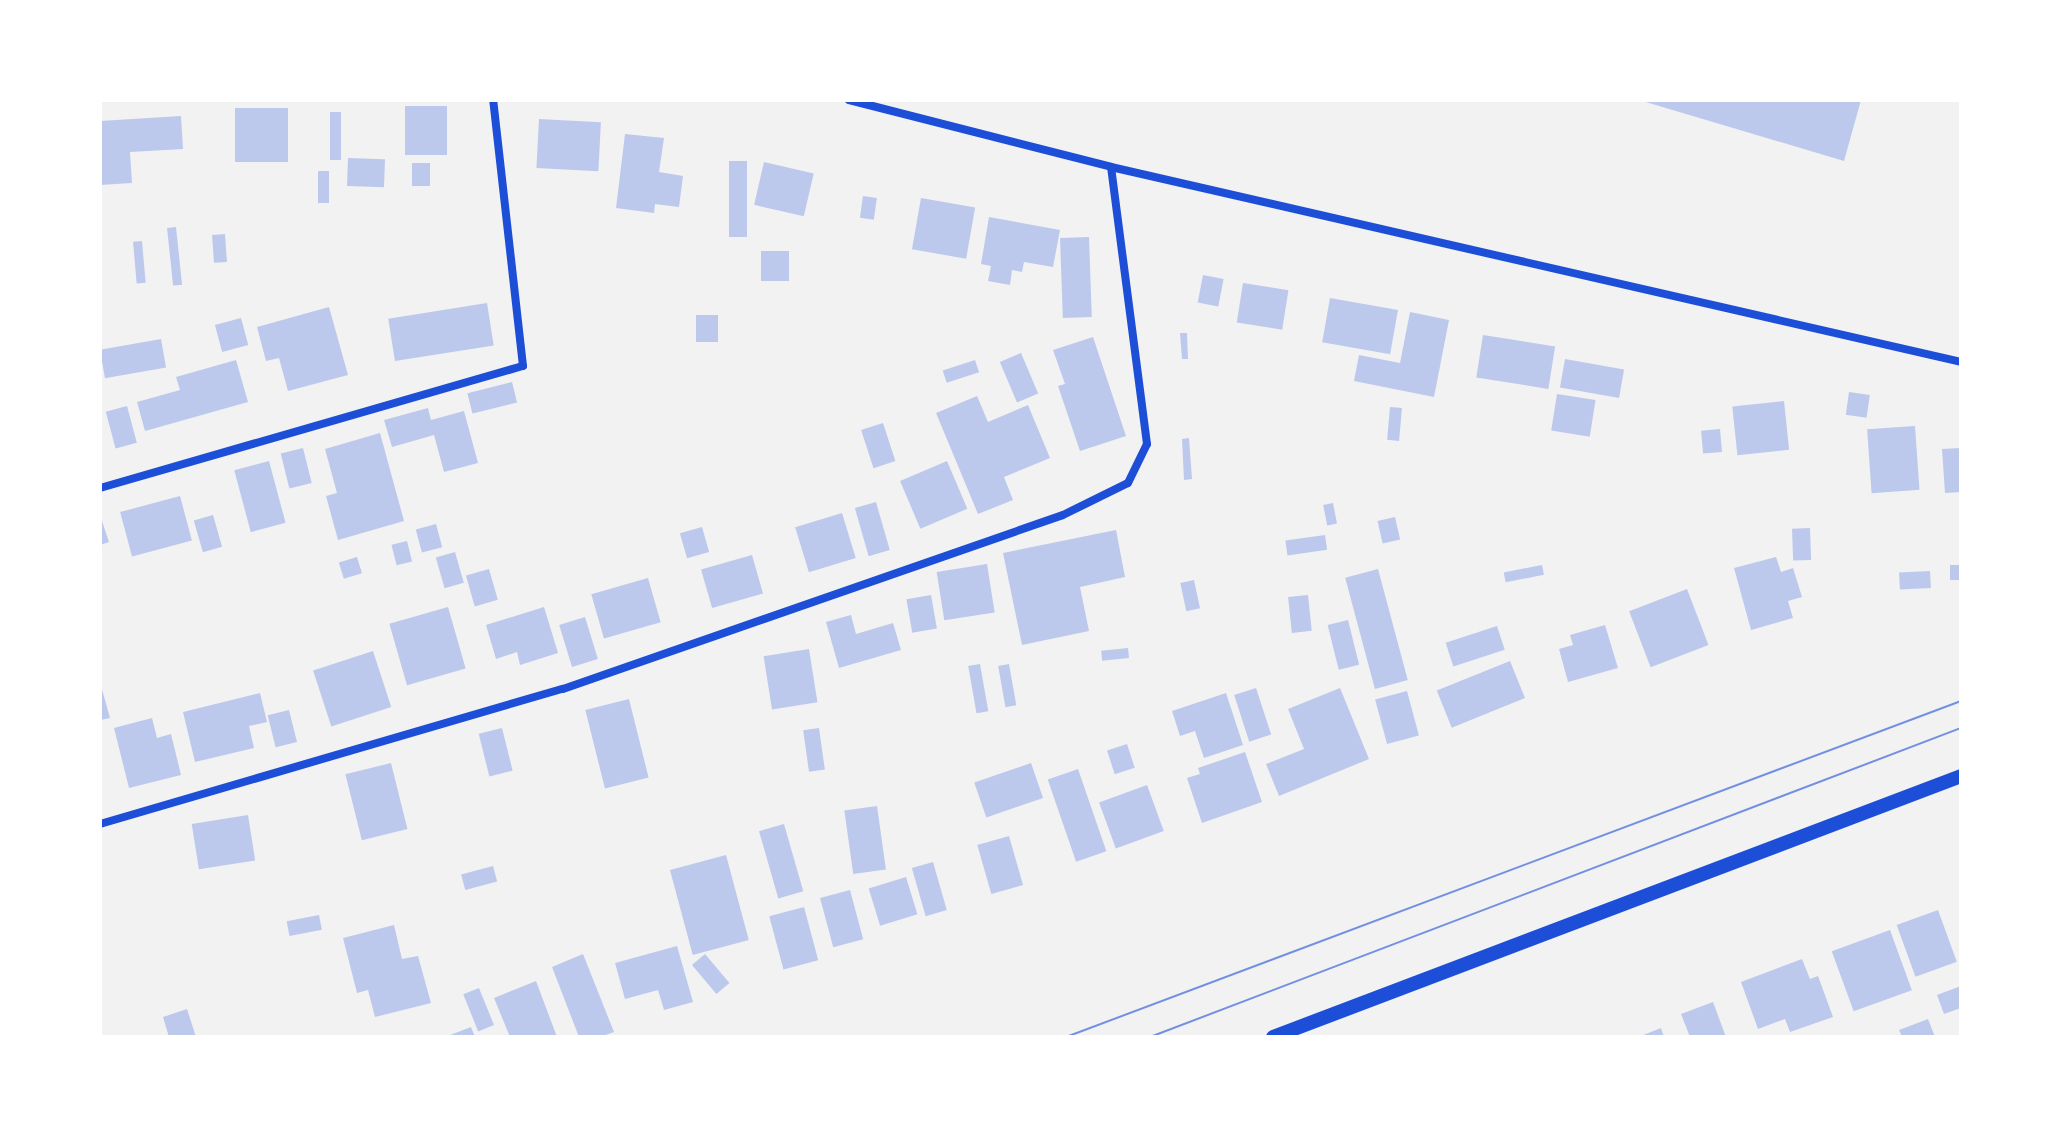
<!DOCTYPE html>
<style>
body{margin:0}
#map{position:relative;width:2061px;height:1137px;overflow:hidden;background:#f2f2f2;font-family:Raleway,sans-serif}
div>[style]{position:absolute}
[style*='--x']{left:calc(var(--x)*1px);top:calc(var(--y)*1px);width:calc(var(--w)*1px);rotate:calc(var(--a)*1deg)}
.building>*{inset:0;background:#bdc9ec;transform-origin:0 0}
.minor>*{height:8px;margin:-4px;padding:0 4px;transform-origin:4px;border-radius:4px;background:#1d4ed8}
.tertiary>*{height:14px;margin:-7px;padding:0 7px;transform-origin:7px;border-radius:7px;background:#1d4ed8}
.tram>*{height:2px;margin:-1px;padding:0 1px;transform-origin:1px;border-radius:1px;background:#7290e2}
span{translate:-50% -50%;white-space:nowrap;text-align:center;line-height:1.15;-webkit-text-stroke:6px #fff;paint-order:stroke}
.frame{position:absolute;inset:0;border:102px solid #fff;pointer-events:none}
</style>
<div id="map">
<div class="building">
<div style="clip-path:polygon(1639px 100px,1861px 100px,1844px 161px)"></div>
<div style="left:405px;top:106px;width:42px;height:49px"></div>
<div style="left:235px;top:108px;width:53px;height:54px"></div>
<div style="left:330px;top:112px;width:11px;height:48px"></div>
<div style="clip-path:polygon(181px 116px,183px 149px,130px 152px,132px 183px,100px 185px,100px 121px)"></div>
<div style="left:539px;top:119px;width:62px;height:49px;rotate:3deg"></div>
<div style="clip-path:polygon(625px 134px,664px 138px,659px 172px,683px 176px,679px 207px,655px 204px,654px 213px,616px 208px)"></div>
<div style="left:348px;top:158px;width:37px;height:28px;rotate:2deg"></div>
<div style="left:729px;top:161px;width:18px;height:76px"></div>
<div style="left:764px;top:162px;width:51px;height:44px;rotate:13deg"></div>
<div style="left:412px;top:163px;width:18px;height:23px"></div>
<div style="left:318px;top:171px;width:11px;height:32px"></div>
<div style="left:863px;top:196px;width:14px;height:22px;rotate:8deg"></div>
<div style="left:921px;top:198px;width:55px;height:52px;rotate:10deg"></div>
<div style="clip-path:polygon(989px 217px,1060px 230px,1053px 267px,1024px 262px,1022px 272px,1012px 270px,1010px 285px,988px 281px,991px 266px,981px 264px)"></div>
<div style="left:176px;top:227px;width:58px;height:9px;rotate:84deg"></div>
<div style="left:225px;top:234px;width:28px;height:13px;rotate:86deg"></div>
<div style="left:1089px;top:237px;width:80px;height:29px;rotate:88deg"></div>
<div style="left:142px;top:241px;width:42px;height:9px;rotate:85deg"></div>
<div style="left:761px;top:251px;width:28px;height:30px"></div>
<div style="left:1203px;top:275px;width:21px;height:28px;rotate:11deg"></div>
<div style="left:1243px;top:283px;width:46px;height:40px;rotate:9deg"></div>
<div style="left:1330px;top:298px;width:69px;height:45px;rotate:10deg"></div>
<div style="left:487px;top:303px;width:43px;height:100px;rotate:81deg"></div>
<div style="clip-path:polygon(329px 307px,348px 375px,288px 391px,279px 358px,266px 361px,257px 327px)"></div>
<div style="clip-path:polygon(1410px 312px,1449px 320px,1434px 397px,1354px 381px,1359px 355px,1400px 363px)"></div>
<div style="left:696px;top:315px;width:22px;height:27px"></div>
<div style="left:241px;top:318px;width:28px;height:27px;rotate:75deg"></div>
<div style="clip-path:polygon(1180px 333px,1187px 333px,1188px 359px,1182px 359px)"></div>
<div style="left:1483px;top:335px;width:73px;height:43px;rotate:9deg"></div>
<div style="clip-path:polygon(1093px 337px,1126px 436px,1080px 451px,1058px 386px,1065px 384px,1053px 350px)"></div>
<div style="left:161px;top:339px;width:29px;height:62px;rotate:80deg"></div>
<div style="left:1021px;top:353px;width:44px;height:23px;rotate:67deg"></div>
<div style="left:1565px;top:359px;width:60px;height:29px;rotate:10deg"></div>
<div style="clip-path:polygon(236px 360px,248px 402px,145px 431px,137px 402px,180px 390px,176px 377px)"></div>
<div style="left:975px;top:360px;width:13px;height:34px;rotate:72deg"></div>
<div style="left:512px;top:382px;width:21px;height:46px;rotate:76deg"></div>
<div style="left:1849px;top:392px;width:21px;height:23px;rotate:8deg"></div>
<div style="left:1557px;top:394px;width:39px;height:37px;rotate:9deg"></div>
<div style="clip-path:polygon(977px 396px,988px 422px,1028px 405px,1050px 458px,1004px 477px,1013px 500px,978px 514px,936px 413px)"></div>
<div style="left:1784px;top:401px;width:49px;height:52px;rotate:84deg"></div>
<div style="left:127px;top:406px;width:38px;height:22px;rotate:75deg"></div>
<div style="left:1390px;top:407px;width:12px;height:33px;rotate:5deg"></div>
<div style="clip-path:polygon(428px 408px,431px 420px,464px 411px,478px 463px,444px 472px,434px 435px,392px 447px,384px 420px)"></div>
<div style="left:883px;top:423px;width:40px;height:23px;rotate:72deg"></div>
<div style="left:1915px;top:426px;width:64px;height:48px;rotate:86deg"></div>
<div style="left:1720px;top:429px;width:23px;height:19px;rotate:85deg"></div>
<div style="clip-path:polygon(380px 433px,404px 521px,338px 540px,326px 496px,337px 493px,325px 449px)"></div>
<div style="clip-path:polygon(1189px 438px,1192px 479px,1184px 480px,1182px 439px)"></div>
<div style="left:303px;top:448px;width:36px;height:23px;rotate:76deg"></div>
<div style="clip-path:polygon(1961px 448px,1961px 492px,1945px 493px,1942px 449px)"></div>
<div style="left:269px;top:461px;width:64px;height:36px;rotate:75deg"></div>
<div style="left:947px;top:461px;width:52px;height:51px;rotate:67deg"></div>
<div style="left:180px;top:496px;width:46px;height:62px;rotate:75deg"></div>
<div style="left:876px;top:502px;width:50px;height:22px;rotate:74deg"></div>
<div style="left:1333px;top:503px;width:21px;height:10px;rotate:79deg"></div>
<div style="left:842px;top:513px;width:47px;height:49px;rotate:73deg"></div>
<div style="clip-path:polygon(100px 515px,109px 542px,100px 545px)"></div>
<div style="left:213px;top:515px;width:33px;height:20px;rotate:74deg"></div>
<div style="left:1395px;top:517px;width:23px;height:18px;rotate:77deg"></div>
<div style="left:436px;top:524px;width:24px;height:21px;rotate:75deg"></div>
<div style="left:702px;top:527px;width:26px;height:23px;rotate:74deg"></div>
<div style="left:1810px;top:528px;width:32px;height:18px;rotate:88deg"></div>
<div style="clip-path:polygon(1116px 530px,1125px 577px,1080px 587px,1089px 631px,1022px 645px,1003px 553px)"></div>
<div style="left:1325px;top:535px;width:15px;height:40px;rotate:82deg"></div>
<div style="left:407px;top:541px;width:21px;height:16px;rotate:76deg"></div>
<div style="left:455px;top:552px;width:32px;height:20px;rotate:74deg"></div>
<div style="left:752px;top:555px;width:40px;height:53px;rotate:74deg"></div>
<div style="left:357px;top:557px;width:17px;height:19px;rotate:73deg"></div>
<div style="clip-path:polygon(1776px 557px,1781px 572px,1793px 568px,1802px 597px,1788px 601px,1793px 618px,1751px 630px,1734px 568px)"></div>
<div style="left:987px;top:564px;width:49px;height:51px;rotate:81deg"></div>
<div style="left:1542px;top:565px;width:10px;height:39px;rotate:79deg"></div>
<div style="left:1961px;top:565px;width:15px;height:11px;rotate:90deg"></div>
<div style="left:489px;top:569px;width:32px;height:24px;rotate:74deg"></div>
<div style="left:1378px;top:569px;width:115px;height:34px;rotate:75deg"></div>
<div style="left:1930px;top:571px;width:17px;height:31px;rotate:87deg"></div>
<div style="left:648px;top:578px;width:46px;height:59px;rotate:74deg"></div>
<div style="left:1194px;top:580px;width:29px;height:14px;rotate:78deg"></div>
<div style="left:1687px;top:589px;width:60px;height:62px;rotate:69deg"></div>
<div style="left:931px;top:595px;width:34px;height:25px;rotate:80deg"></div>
<div style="left:1308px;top:595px;width:36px;height:20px;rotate:84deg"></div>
<div style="left:448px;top:607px;width:64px;height:61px;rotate:74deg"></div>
<div style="clip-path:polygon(544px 607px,558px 653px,520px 665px,517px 652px,496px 659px,486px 625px)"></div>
<div style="clip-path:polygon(851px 615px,856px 634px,893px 623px,901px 650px,839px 668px,826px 622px)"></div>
<div style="left:585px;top:617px;width:44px;height:27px;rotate:73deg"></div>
<div style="left:1348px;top:620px;width:46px;height:21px;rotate:76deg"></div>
<div style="clip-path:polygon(1605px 625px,1618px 668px,1568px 682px,1559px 649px,1573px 645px,1570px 635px)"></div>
<div style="left:1497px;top:626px;width:25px;height:54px;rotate:72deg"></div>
<div style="left:1128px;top:648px;width:10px;height:27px;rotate:84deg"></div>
<div style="left:809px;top:649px;width:54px;height:46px;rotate:81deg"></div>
<div style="left:373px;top:651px;width:59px;height:63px;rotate:72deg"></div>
<div style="left:1510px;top:661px;width:40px;height:79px;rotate:68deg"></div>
<div style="left:980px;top:664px;width:48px;height:12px;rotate:80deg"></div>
<div style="left:1009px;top:664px;width:42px;height:11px;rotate:80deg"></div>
<div style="clip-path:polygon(100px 682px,110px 718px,100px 720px)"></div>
<div style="left:1256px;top:688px;width:49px;height:23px;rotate:72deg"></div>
<div style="clip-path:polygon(1340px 688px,1369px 759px,1279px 796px,1266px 764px,1304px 749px,1288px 709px)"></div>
<div style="left:1407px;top:691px;width:46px;height:33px;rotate:75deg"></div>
<div style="clip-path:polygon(260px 693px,267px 722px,249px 726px,254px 748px,195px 762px,183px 712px)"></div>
<div style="clip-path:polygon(1226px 693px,1243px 745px,1204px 758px,1195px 731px,1180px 736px,1172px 711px)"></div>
<div style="left:629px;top:699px;width:81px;height:45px;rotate:76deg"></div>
<div style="left:289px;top:710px;width:33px;height:22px;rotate:76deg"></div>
<div style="clip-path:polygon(152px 718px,157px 738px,171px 734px,181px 775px,129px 788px,114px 728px)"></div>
<div style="left:502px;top:728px;width:44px;height:24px;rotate:76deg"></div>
<div style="left:819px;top:728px;width:42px;height:16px;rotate:82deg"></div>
<div style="left:1127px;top:744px;width:25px;height:21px;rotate:72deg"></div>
<div style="clip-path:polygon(1245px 752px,1262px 802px,1202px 823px,1187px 778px,1200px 774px,1198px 768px)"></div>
<div style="left:391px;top:763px;width:68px;height:47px;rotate:76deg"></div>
<div style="left:1031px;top:763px;width:37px;height:60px;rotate:71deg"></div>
<div style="left:1078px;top:769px;width:87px;height:32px;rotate:71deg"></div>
<div style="left:1147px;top:785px;width:49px;height:51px;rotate:70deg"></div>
<div style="left:877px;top:806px;width:64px;height:33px;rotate:82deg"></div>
<div style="left:248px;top:815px;width:46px;height:57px;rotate:81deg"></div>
<div style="left:784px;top:824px;width:70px;height:26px;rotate:74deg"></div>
<div style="left:1009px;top:836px;width:51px;height:33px;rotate:74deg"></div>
<div style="left:726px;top:855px;width:88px;height:58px;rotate:75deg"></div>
<div style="left:933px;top:862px;width:50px;height:22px;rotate:74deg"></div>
<div style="left:493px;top:866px;width:16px;height:33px;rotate:75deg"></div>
<div style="left:906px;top:877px;width:39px;height:39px;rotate:73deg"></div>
<div style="left:850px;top:890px;width:51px;height:31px;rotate:75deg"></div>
<div style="left:804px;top:907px;width:55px;height:36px;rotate:75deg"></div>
<div style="left:1938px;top:910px;width:55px;height:44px;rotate:70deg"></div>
<div style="left:319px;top:915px;width:15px;height:33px;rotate:79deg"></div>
<div style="clip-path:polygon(394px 925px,402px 959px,418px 956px,431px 1003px,375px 1017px,368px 990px,357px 993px,343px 938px)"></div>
<div style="left:1890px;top:930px;width:64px;height:62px;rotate:70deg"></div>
<div style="clip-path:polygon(677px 946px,693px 1002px,664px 1010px,658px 990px,625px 999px,615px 963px)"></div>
<div style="clip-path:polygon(583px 954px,614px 1032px,600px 1037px,579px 1037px,552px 967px)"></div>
<div style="left:705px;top:954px;width:38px;height:17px;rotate:50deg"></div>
<div style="clip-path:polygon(1802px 959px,1810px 979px,1818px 976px,1833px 1017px,1790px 1032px,1785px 1019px,1758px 1029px,1741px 982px)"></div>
<div style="clip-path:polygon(536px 981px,557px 1037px,510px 1037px,494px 998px)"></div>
<div style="clip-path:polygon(1961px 986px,1961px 1008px,1944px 1014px,1937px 995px)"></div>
<div style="left:479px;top:988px;width:40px;height:17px;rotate:68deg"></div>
<div style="clip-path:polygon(1713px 1002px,1726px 1037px,1690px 1037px,1681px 1014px)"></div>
<div style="clip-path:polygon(187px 1009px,196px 1037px,169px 1037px,163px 1017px)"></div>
<div style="clip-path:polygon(1928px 1019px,1935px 1037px,1902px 1037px,1899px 1030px)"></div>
<div style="clip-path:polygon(471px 1027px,475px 1037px,445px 1037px)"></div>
<div style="clip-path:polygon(1661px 1028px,1664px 1037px,1638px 1037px)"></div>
</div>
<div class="minor">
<div style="--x:849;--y:100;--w:270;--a:14.3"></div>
<div style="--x:1111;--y:167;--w:872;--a:12.92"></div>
<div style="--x:100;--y:488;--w:440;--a:-16.1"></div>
<div style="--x:523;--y:366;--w:268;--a:-96.4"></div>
<div style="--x:100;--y:824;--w:482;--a:-16.3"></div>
<div style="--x:563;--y:689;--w:529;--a:-19.19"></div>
<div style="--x:1063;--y:515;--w:72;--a:-26.2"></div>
<div style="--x:1128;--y:483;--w:43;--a:-64"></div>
<div style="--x:1147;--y:444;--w:279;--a:-97.4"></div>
</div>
<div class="tertiary">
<div style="--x:1273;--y:1037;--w:736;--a:-20.77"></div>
</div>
<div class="tram">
<div style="--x:1066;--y:1037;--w:956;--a:-20.58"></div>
<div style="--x:1150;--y:1037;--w:868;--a:-20.86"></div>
</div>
<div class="frame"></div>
</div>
